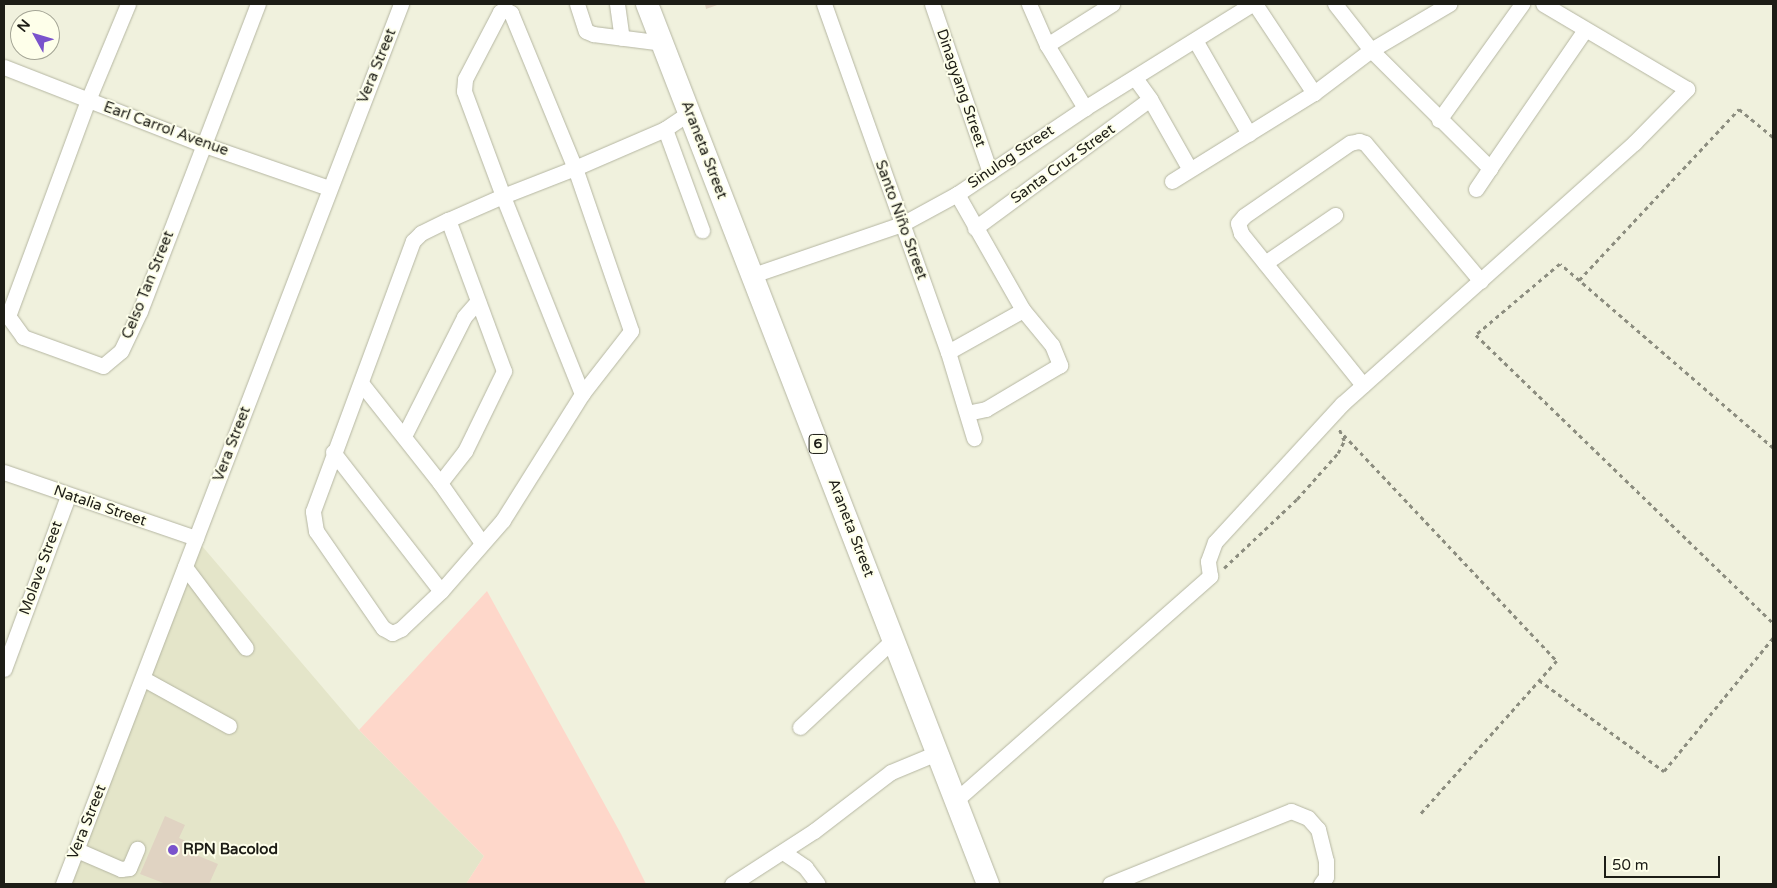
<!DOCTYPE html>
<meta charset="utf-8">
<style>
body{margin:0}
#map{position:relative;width:1777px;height:888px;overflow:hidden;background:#f0f1dd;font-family:"Varela Round",sans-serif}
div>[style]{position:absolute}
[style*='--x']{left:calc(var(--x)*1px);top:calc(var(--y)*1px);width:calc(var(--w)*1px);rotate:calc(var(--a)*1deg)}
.built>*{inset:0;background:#e4e5c9}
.green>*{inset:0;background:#fed7ca}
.building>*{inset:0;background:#e0d3c2}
.path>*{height:2.5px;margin-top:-1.25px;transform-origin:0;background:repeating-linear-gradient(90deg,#8c8d7f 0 4px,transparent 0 8px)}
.roads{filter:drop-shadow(0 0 1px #b5b6a2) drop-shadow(0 0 1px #b5b6a2)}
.minor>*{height:15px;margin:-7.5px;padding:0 7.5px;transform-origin:7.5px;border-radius:7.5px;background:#fff}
.highway>*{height:22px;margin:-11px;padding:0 11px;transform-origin:11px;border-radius:11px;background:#fff}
.dots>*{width:14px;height:14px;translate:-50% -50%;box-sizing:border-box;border:2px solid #feffea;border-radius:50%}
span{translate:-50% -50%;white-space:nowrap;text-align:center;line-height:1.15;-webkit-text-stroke:4px #feffea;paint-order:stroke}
.shield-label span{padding:1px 4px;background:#feffea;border:1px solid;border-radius:4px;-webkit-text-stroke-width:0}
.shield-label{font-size:14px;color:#1d1d16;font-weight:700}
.street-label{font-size:15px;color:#1d1d16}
.poi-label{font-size:15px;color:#1d1d16;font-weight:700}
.left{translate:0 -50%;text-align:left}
.frame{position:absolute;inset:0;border:5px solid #1d1d16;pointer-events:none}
.north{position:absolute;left:10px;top:10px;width:50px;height:50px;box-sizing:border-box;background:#feffea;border:1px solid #a4a595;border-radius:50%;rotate:309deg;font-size:14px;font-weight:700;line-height:20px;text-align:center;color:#1d1d16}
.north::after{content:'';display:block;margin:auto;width:18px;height:22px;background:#7a53cc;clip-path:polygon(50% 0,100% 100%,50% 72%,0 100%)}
.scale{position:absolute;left:1604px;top:856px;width:116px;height:22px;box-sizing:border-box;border:2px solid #1d1d16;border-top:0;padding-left:6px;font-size:15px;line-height:18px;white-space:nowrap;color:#1d1d16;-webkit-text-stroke:4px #feffea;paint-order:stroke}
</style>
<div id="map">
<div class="built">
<div style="clip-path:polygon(202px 546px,359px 730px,484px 856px,466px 884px,69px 884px)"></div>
</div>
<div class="green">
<div style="clip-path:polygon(487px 591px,621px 834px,646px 884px,466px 884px,484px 856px,359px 730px)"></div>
</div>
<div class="building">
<div style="clip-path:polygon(705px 4px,720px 4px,706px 9px)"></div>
<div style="clip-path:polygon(165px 816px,185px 825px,179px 838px,197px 846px,194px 854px,218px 864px,209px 884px,166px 884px,140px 874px)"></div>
</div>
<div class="path">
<div style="--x:1579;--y:280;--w:234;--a:-46.9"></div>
<div style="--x:1739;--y:109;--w:44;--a:39.5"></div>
<div style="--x:1344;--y:435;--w:311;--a:46.7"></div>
<div style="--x:1557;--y:661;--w:206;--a:131.7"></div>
<div style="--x:1773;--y:448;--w:281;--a:-139.2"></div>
<div style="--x:1560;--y:264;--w:110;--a:139.8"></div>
<div style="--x:1476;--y:335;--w:414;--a:44.1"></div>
<div style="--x:1224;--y:568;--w:100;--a:-43.4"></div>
<div style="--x:1297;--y:499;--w:62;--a:-48.3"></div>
<div style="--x:1338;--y:453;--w:13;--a:-63"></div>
<div style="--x:1344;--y:441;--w:13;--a:-113"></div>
<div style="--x:1539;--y:680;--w:155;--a:36.1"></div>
<div style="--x:1664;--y:771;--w:172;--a:-50.7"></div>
</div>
<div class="roads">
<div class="minor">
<div style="--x:128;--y:4;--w:104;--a:112.6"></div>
<div style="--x:88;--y:100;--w:230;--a:110.3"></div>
<div style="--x:8;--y:316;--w:26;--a:54"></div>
<div style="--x:23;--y:337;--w:85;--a:19.9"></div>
<div style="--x:103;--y:366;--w:23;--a:-40"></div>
<div style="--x:121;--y:351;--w:44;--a:-64.6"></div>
<div style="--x:140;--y:311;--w:329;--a:-69"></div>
<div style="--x:577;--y:4;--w:28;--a:72"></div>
<div style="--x:586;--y:31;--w:8;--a:23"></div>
<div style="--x:593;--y:34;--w:71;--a:7.3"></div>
<div style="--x:617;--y:4;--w:34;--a:82"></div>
<div style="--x:824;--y:4;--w:369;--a:70.4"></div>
<div style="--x:948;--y:352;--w:90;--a:73.2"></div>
<div style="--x:932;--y:4;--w:178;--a:71"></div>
<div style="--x:1029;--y:4;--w:45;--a:66.3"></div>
<div style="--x:1047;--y:45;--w:74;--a:58.9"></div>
<div style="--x:1255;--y:4;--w:107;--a:56.5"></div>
<div style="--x:1335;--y:4;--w:58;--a:52"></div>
<div style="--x:1371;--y:50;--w:168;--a:44.8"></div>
<div style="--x:1490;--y:168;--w:168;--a:-55.5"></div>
<div style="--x:1195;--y:40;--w:108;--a:60.1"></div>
<div style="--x:1047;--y:45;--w:77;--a:-32.2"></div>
<div style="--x:4;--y:67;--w:212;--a:21.3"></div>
<div style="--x:202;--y:144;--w:134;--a:19.1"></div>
<div style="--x:1135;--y:78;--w:26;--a:54"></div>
<div style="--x:1150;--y:99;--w:79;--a:60.5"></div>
<div style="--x:1439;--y:120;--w:143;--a:-54.4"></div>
<div style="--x:665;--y:129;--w:108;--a:69.9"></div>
<div style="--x:1172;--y:181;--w:167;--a:-31.8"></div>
<div style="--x:1314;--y:93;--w:71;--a:-37"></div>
<div style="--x:1371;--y:50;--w:91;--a:-30.5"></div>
<div style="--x:1476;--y:189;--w:25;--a:-56"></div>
<div style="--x:957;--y:194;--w:133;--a:60.4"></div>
<div style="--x:1023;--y:310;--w:45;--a:50.4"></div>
<div style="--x:1052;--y:345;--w:22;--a:68"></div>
<div style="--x:1060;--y:365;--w:86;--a:149.3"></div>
<div style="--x:986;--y:409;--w:19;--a:168"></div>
<div style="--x:975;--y:228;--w:217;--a:-36.4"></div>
<div style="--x:1265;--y:263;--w:85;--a:-34.4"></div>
<div style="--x:753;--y:275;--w:157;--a:-18.9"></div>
<div style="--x:902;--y:224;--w:63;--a:-28.6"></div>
<div style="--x:957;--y:194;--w:154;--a:-33.9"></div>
<div style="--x:1085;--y:108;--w:197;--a:-31.9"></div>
<div style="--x:948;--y:352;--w:86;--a:-29.2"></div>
<div style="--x:361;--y:383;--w:127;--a:51.7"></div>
<div style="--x:440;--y:483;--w:73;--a:55"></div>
<div style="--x:1363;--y:385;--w:195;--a:-128.8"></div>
<div style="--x:1241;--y:233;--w:10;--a:-107"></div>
<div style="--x:1238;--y:223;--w:9;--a:-49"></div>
<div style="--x:1244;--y:216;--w:129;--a:-34.6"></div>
<div style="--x:1350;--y:143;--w:9;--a:-13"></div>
<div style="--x:1359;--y:141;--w:6;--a:18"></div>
<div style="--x:1365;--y:143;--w:180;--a:50"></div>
<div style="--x:582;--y:394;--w:213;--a:-111.8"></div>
<div style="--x:503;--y:196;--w:112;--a:-110.4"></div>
<div style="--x:464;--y:91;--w:12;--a:-85"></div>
<div style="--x:465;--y:79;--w:76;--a:-62.4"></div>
<div style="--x:500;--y:12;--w:6;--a:-18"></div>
<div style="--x:506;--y:10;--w:6;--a:31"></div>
<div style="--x:511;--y:13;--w:168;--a:67.6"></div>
<div style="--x:575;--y:168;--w:172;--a:71"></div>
<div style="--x:631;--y:331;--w:80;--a:127.9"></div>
<div style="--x:582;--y:394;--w:149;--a:122.1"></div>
<div style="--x:503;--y:520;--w:94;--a:131.1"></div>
<div style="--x:441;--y:591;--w:55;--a:136.5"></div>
<div style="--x:401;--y:629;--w:10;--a:156"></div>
<div style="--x:392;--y:633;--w:10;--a:-151"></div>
<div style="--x:383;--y:628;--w:118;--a:-124.6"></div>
<div style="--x:316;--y:531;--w:20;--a:-99"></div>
<div style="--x:313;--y:511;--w:288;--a:-69.7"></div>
<div style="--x:413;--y:241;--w:11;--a:-45"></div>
<div style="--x:421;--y:233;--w:30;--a:-26"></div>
<div style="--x:448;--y:220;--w:60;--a:-23.6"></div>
<div style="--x:503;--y:196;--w:77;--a:-21.3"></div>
<div style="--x:575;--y:168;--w:98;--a:-23.4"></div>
<div style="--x:665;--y:129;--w:30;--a:-34"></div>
<div style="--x:404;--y:436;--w:133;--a:-63.2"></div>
<div style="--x:464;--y:317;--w:21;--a:-49"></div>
<div style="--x:333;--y:452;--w:176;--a:52.2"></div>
<div style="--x:4;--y:472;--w:203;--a:19"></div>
<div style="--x:440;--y:483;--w:41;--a:-52"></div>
<div style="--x:465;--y:451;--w:89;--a:-64"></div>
<div style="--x:504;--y:371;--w:161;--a:-110.3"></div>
<div style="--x:185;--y:567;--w:101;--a:53"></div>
<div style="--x:4;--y:669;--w:184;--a:-69.7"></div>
<div style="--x:144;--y:679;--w:97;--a:28.9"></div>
<div style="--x:800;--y:727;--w:129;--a:-43.1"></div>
<div style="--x:956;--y:800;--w:339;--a:-41.4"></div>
<div style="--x:1210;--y:576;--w:15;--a:-98"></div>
<div style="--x:1208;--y:561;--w:20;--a:-70"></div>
<div style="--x:1215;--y:542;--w:188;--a:-47.4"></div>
<div style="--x:1342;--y:404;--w:392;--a:-41.8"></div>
<div style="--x:1634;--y:143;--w:76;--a:-45.5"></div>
<div style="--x:1687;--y:89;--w:167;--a:-149.4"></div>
<div style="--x:77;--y:850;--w:48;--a:23.4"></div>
<div style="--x:121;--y:869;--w:8;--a:-7"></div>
<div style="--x:129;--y:868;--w:21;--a:-67"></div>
<div style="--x:783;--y:852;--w:27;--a:34"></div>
<div style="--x:805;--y:867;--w:21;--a:53"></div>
<div style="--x:63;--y:884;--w:943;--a:-68.99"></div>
<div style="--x:732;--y:884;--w:98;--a:-32.9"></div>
<div style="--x:814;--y:831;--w:97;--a:-37.5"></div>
<div style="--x:891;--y:772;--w:52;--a:-22.6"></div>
<div style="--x:1110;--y:884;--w:195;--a:-22"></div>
<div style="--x:1291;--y:811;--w:18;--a:22"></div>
<div style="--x:1308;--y:818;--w:15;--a:48"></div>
<div style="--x:1318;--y:829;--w:33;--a:76"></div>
<div style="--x:1326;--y:861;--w:16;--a:90"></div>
<div style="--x:1326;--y:877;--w:9;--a:126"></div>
</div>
<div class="highway">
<div style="--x:647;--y:4;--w:944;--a:68.82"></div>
</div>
</div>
<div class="dots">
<div style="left:173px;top:850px;background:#7a53cc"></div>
</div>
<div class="shield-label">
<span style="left:818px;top:444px">6</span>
</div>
<div class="street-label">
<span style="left:377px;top:66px;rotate:-68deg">Vera Street</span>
<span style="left:961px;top:88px;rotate:71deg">Dinagyang Street</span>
<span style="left:166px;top:129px;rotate:20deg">Earl Carrol Avenue</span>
<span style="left:704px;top:150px;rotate:69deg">Araneta Street</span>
<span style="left:1011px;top:157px;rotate:-34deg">Sinulog Street</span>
<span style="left:1063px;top:164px;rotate:-36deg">Santa Cruz Street</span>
<span style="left:901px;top:220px;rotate:70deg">Santo Niño Street</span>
<span style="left:148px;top:285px;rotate:-68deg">Celso Tan Street</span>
<span style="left:232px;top:444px;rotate:-69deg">Vera Street</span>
<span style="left:100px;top:506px;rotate:19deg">Natalia Street</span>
<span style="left:851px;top:528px;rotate:69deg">Araneta Street</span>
<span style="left:41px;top:568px;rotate:-70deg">Molave Street</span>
<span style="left:87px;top:822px;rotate:-68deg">Vera Street</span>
</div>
<div class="poi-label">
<span class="left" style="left:183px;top:850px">RPN Bacolod</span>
</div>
<div class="frame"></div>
<div class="north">N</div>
<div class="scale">50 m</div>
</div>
